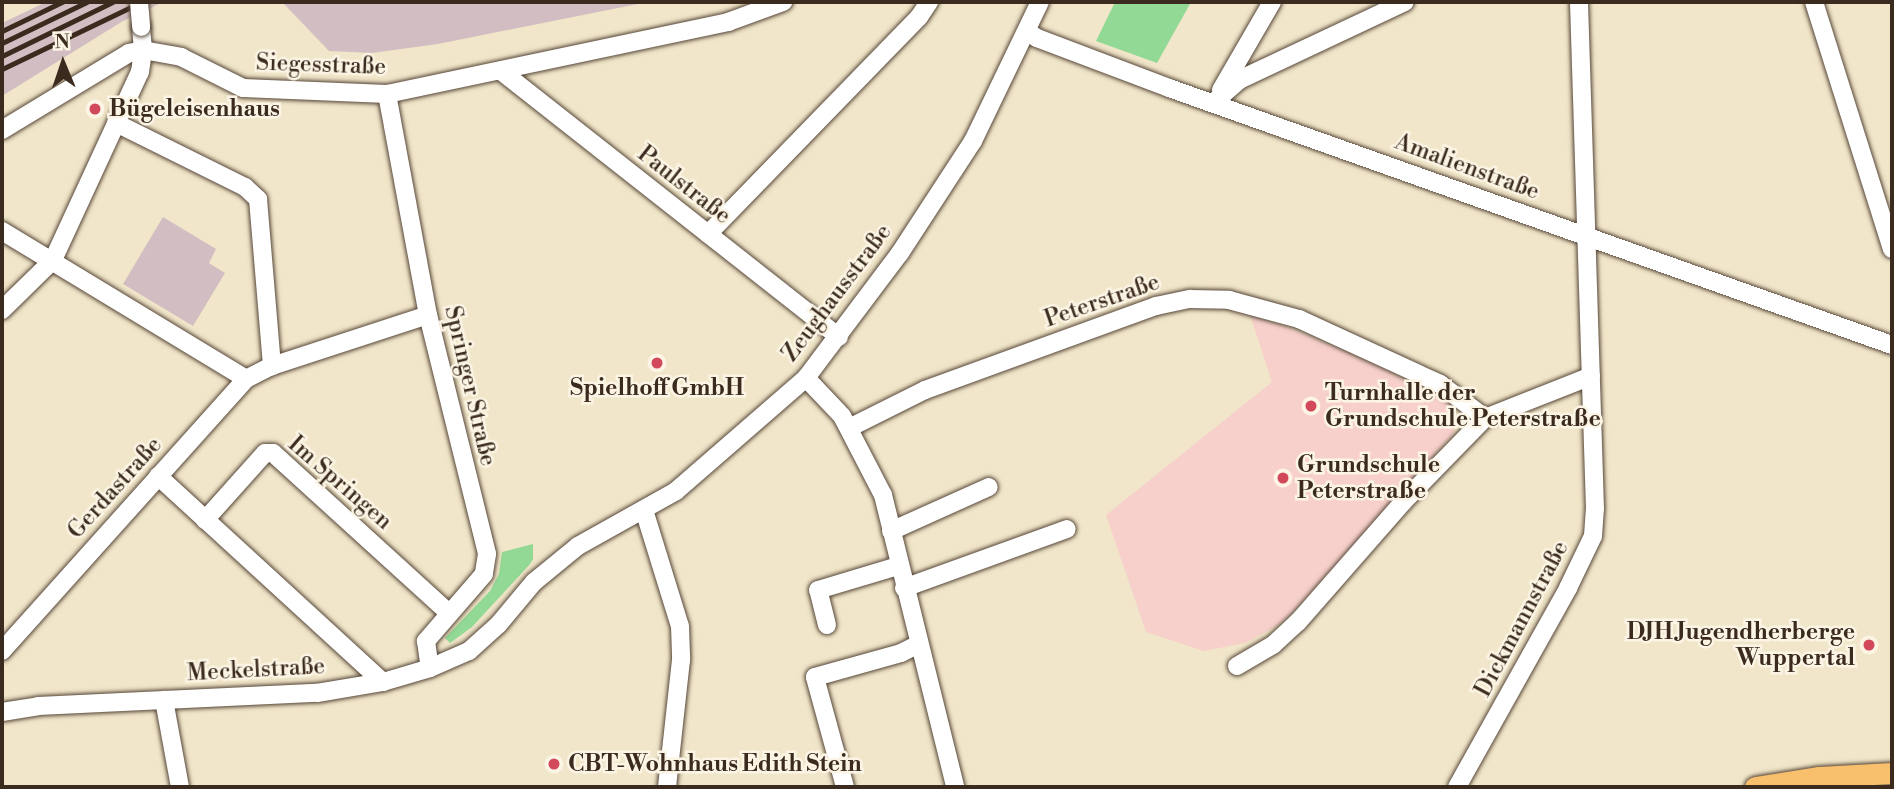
<!DOCTYPE html>
<meta charset="utf-8">
<style>
body{margin:0}
#map{position:relative;width:1894px;height:789px;overflow:hidden;background:#f1e6c9;font-family:"Libre Bodoni",serif}
div>[style]{position:absolute}
[style*='--x']{left:calc(var(--x)*1px);top:calc(var(--y)*1px);width:calc(var(--w)*1px);rotate:calc(var(--a)*1deg)}
.built>*{inset:0;background:#f7d0cb}
.industrial>*{inset:0;background:#d2bec2}
.green>*{inset:0;background:#91d994}
.roads{filter:drop-shadow(0 0 2px #564638) drop-shadow(0 0 2px #564638)}
.minor>*{height:18px;margin:-9px;padding:0 9px;transform-origin:9px;border-radius:9px;background:#fff}
.major>*{height:21px;margin:-10.5px;padding:0 10.5px;transform-origin:10.5px;border-radius:10.5px;background:#f8bf6c}
.rail>*{height:5px;margin:-2.5px;padding:0 2.5px;transform-origin:2.5px;border-radius:2.5px;background:#3b2a1e}
.bridges{filter:drop-shadow(0 0 2px #564638) drop-shadow(0 0 2px #564638)}
.minor-bridge>*{height:18px;margin:-9px;padding:0 9px;transform-origin:9px;border-radius:9px;background:#fff}
.dots>*{width:19px;height:19px;translate:-50% -50%;box-sizing:border-box;border:4px solid #fcf5e5;border-radius:50%}
span{translate:-50% -50%;white-space:nowrap;text-align:center;line-height:1.15;-webkit-text-stroke:5px #fcf5e5;paint-order:stroke}
.street-label{font-size:23px;color:#3b2a1e}
.poi-label{font-size:23px;color:#3b2a1e;font-weight:700}
.left{translate:0 -50%;text-align:left}
.right{translate:-100% -50%;text-align:right}
.frame{position:absolute;inset:0;border:4px solid #3b2a1e;pointer-events:none}
.north{position:absolute;left:28px;top:28px;width:70px;height:70px;-webkit-text-stroke:5px #fcf5e5;paint-order:stroke;rotate:358deg;font-size:19px;font-weight:700;line-height:28px;text-align:center;color:#3b2a1e}
.north::after{content:'';display:block;margin:auto;width:24px;height:32px;background:#3b2a1e;clip-path:polygon(50% 0,100% 100%,50% 72%,0 100%)}
</style>
<div id="map">
<div class="built">
<div style="clip-path:polygon(1250px 315px,1290px 328px,1366px 360px,1443px 398px,1450px 404px,1456px 425px,1453px 434px,1295px 610px,1277px 626px,1245px 643px,1204px 651px,1146px 632px,1106px 515px,1272px 382px)"></div>
</div>
<div class="industrial">
<div style="clip-path:polygon(46px 2px,163px 2px,123px 21px,2px 96px,2px 23px)"></div>
<div style="clip-path:polygon(282px 2px,648px 2px,438px 44px,372px 53px,329px 51px)"></div>
<div style="clip-path:polygon(163px 217px,216px 249px,209px 263px,225px 273px,193px 326px,123px 284px)"></div>
</div>
<div class="green">
<div style="clip-path:polygon(1115px 2px,1191px 2px,1157px 63px,1096px 41px)"></div>
<div style="clip-path:polygon(533px 544px,533px 559px,530px 564px,472px 627px,450px 643px,445px 638px,490px 591px,499px 574px,502px 552px)"></div>
</div>
<div class="roads">
<div class="minor">
<div style="--x:1814;--y:2;--w:259;--a:72.5"></div>
<div style="--x:1027;--y:31;--w:12;--a:35"></div>
<div style="--x:1037;--y:38;--w:141;--a:20.7"></div>
<div style="--x:1169;--y:88;--w:767;--a:19.57"></div>
<div style="--x:501;--y:71;--w:430;--a:38.2"></div>
<div style="--x:1221;--y:90;--w:102;--a:-59.9"></div>
<div style="--x:387;--y:94;--w:225;--a:79.5"></div>
<div style="--x:428;--y:315;--w:246;--a:76.1"></div>
<div style="--x:487;--y:554;--w:20;--a:99"></div>
<div style="--x:484;--y:574;--w:89;--a:130.9"></div>
<div style="--x:426;--y:641;--w:27;--a:82"></div>
<div style="--x:1213;--y:103;--w:35;--a:-41"></div>
<div style="--x:1239;--y:80;--w:183;--a:-25.2"></div>
<div style="--x:116;--y:123;--w:144;--a:26.4"></div>
<div style="--x:245;--y:187;--w:18;--a:43"></div>
<div style="--x:258;--y:199;--w:168;--a:85.2"></div>
<div style="--x:2;--y:130;--w:149;--a:-31.2"></div>
<div style="--x:129;--y:53;--w:14;--a:-12"></div>
<div style="--x:143;--y:50;--w:39;--a:10"></div>
<div style="--x:181;--y:57;--w:69;--a:26.6"></div>
<div style="--x:243;--y:88;--w:144;--a:2.4"></div>
<div style="--x:387;--y:94;--w:349;--a:-11.9"></div>
<div style="--x:728;--y:22;--w:59;--a:-20"></div>
<div style="--x:2;--y:231;--w:285;--a:31.2"></div>
<div style="--x:708;--y:234;--w:303;--a:-45.8"></div>
<div style="--x:919;--y:17;--w:18;--a:-56"></div>
<div style="--x:2;--y:310;--w:71;--a:-44.4"></div>
<div style="--x:53;--y:260;--w:207;--a:-65.2"></div>
<div style="--x:140;--y:72;--w:22;--a:-82"></div>
<div style="--x:143;--y:50;--w:23;--a:-95"></div>
<div style="--x:806;--y:378;--w:52;--a:46.5"></div>
<div style="--x:842;--y:416;--w:89;--a:62.6"></div>
<div style="--x:883;--y:495;--w:301;--a:76.1"></div>
<div style="--x:849;--y:428;--w:85;--a:-26.6"></div>
<div style="--x:925;--y:390;--w:246;--a:-20"></div>
<div style="--x:1156;--y:306;--w:35;--a:-12"></div>
<div style="--x:1190;--y:299;--w:39;--a:1"></div>
<div style="--x:1229;--y:300;--w:73;--a:15.2"></div>
<div style="--x:1299;--y:319;--w:155;--a:24.7"></div>
<div style="--x:1440;--y:384;--w:56;--a:37.1"></div>
<div style="--x:1485;--y:418;--w:114;--a:-21.6"></div>
<div style="--x:158;--y:476;--w:305;--a:42.5"></div>
<div style="--x:644;--y:510;--w:121;--a:72.8"></div>
<div style="--x:680;--y:626;--w:34;--a:88"></div>
<div style="--x:681;--y:660;--w:128;--a:96.3"></div>
<div style="--x:205;--y:520;--w:90;--a:-48.2"></div>
<div style="--x:265;--y:453;--w:8;--a:0"></div>
<div style="--x:273;--y:453;--w:238;--a:42.3"></div>
<div style="--x:891;--y:531;--w:107;--a:-24.2"></div>
<div style="--x:904;--y:588;--w:173;--a:-19.9"></div>
<div style="--x:827;--y:625;--w:36;--a:-104"></div>
<div style="--x:818;--y:590;--w:84;--a:-16.7"></div>
<div style="--x:2;--y:651;--w:365;--a:-48.1"></div>
<div style="--x:246;--y:379;--w:29;--a:-27"></div>
<div style="--x:272;--y:366;--w:164;--a:-18.1"></div>
<div style="--x:1237;--y:666;--w:42;--a:-30.3"></div>
<div style="--x:1273;--y:645;--w:34;--a:-43"></div>
<div style="--x:1298;--y:622;--w:159;--a:-48.8"></div>
<div style="--x:1403;--y:502;--w:117;--a:-45.7"></div>
<div style="--x:164;--y:700;--w:88;--a:79.6"></div>
<div style="--x:2;--y:712;--w:36;--a:-9"></div>
<div style="--x:38;--y:706;--w:279;--a:-2.7"></div>
<div style="--x:317;--y:693;--w:67;--a:-9.5"></div>
<div style="--x:383;--y:682;--w:49;--a:-16.6"></div>
<div style="--x:430;--y:668;--w:43;--a:-23.6"></div>
<div style="--x:469;--y:651;--w:39;--a:-42"></div>
<div style="--x:498;--y:625;--w:56;--a:-50.1"></div>
<div style="--x:534;--y:582;--w:57;--a:-39.3"></div>
<div style="--x:578;--y:546;--w:112;--a:-29.3"></div>
<div style="--x:676;--y:491;--w:172;--a:-41"></div>
<div style="--x:806;--y:378;--w:156;--a:-53.1"></div>
<div style="--x:900;--y:253;--w:134;--a:-56.9"></div>
<div style="--x:973;--y:141;--w:154;--a:-64.3"></div>
<div style="--x:845;--y:787;--w:114;--a:-105.3"></div>
<div style="--x:815;--y:677;--w:89;--a:-15.6"></div>
<div style="--x:901;--y:653;--w:20;--a:-27"></div>
<div style="--x:1457;--y:787;--w:228;--a:-60.8"></div>
<div style="--x:1568;--y:588;--w:58;--a:-64.3"></div>
<div style="--x:1593;--y:536;--w:27;--a:-86"></div>
<div style="--x:1595;--y:509;--w:507;--a:-91.81"></div>
</div>
<div class="major">
<div style="--x:1755;--y:787;--w:65;--a:-8.9"></div>
<div style="--x:1819;--y:777;--w:73;--a:-3.1"></div>
</div>
</div>
<div class="rail">
<div style="--x:2;--y:31;--w:67;--a:-25.8"></div>
<div style="--x:2;--y:43;--w:94;--a:-25.8"></div>
<div style="--x:2;--y:56;--w:123;--a:-26.1"></div>
<div style="--x:2;--y:69;--w:154;--a:-25.7"></div>
</div>
<div class="bridges">
<div class="minor-bridge">
<div style="--x:139;--y:2;--w:25;--a:85"></div>
</div>
</div>
<div class="dots">
<div style="left:95px;top:109px;background:#d1495b"></div>
<div style="left:657px;top:363px;background:#d1495b"></div>
<div style="left:1311px;top:406px;background:#d1495b"></div>
<div style="left:1283px;top:478px;background:#d1495b"></div>
<div style="left:1869px;top:645px;background:#d1495b"></div>
<div style="left:554px;top:764px;background:#d1495b"></div>
</div>
<div class="street-label">
<span style="left:321px;top:65px;rotate:2deg">Siegesstraße</span>
<span style="left:1467px;top:167px;rotate:20deg">Amalienstraße</span>
<span style="left:684px;top:185px;rotate:38deg">Paulstraße</span>
<span style="left:837px;top:293px;rotate:-53deg">Zeughausstraße</span>
<span style="left:1102px;top:301px;rotate:-19deg">Peterstraße</span>
<span style="left:470px;top:386px;rotate:77deg">Springer Straße</span>
<span style="left:340px;top:483px;rotate:41deg">Im Springen</span>
<span style="left:115px;top:488px;rotate:-48deg">Gerdastraße</span>
<span style="left:1522px;top:619px;rotate:-62deg">Dickmannstraße</span>
<span style="left:256px;top:670px;rotate:-3deg">Meckelstraße</span>
</div>
<div class="poi-label">
<span class="left" style="left:109px;top:109px">Bügeleisenhaus</span>
<span style="left:657px;top:388px">Spielhoff GmbH</span>
<span class="left" style="left:1325px;top:406px">Turnhalle der<br>Grundschule Peterstraße</span>
<span class="left" style="left:1297px;top:478px">Grundschule<br>Peterstraße</span>
<span class="right" style="left:1855px;top:645px">DJH Jugendherberge<br>Wuppertal</span>
<span class="left" style="left:568px;top:764px">CBT-Wohnhaus Edith Stein</span>
</div>
<div class="frame"></div>
<div class="north">N</div>
</div>
